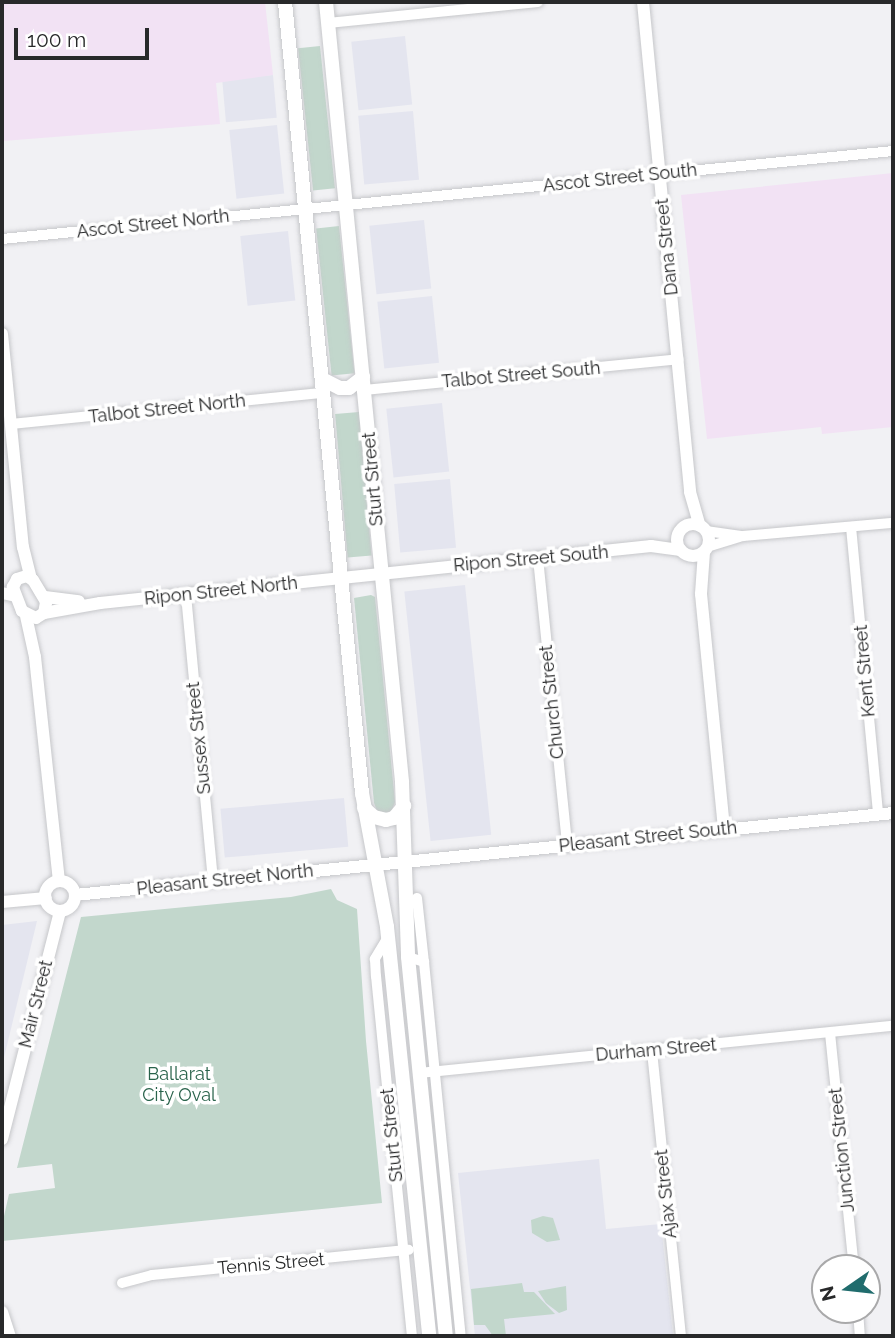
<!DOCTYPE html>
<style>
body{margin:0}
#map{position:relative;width:895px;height:1338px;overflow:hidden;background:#f1f1f4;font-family:Raleway,sans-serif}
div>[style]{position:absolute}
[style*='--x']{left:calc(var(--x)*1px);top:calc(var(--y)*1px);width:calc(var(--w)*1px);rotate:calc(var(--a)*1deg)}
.built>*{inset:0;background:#e4e5ef;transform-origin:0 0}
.medical>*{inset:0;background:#f2e2f4}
.green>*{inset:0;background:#c2d7cc;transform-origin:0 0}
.roads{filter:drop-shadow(0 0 2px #c6c7ca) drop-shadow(0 0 2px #c6c7ca)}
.minor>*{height:10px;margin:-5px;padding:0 5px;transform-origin:5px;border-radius:5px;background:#fff}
.tertiary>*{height:12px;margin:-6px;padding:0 6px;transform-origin:6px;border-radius:6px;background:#fff}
.tertiary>.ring{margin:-6px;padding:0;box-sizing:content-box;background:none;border:12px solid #fff;border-radius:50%}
.secondary>*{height:14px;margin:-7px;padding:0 7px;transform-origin:7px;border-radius:7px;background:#fff}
span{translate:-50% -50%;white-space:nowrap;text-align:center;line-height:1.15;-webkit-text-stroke:7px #fff;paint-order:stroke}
.street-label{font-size:18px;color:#28292a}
.park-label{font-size:18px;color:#29634b}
.frame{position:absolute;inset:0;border:4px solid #28292a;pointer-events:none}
.north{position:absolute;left:811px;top:1254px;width:70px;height:70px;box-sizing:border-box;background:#fff;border:2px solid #a9a9aa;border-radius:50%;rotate:256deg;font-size:19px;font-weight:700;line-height:28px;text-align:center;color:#28292a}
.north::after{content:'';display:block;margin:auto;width:24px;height:32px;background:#206c6d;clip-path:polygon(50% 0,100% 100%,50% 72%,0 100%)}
.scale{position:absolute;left:14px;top:28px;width:135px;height:32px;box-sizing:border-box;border:4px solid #28292a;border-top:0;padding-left:9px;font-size:21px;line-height:24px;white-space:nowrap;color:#28292a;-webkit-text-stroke:5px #fff;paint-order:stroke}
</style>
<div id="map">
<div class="built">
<div style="left:405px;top:36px;width:69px;height:54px;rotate:84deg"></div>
<div style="left:273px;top:75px;width:43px;height:51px;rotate:85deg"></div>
<div style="left:413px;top:111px;width:69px;height:55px;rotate:85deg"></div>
<div style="left:277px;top:125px;width:69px;height:48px;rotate:84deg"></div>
<div style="left:424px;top:220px;width:69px;height:55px;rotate:84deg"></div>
<div style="left:288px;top:231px;width:70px;height:48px;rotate:84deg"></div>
<div style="left:432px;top:296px;width:67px;height:55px;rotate:84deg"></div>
<div style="left:442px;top:403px;width:69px;height:56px;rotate:84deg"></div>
<div style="left:450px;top:479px;width:69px;height:56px;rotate:85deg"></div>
<div style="left:465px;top:585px;width:251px;height:61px;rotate:84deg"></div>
<div style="left:344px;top:798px;width:49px;height:124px;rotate:85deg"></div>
<div style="clip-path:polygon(37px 921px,2px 1066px,2px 925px)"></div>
<div style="clip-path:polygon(599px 1159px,606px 1229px,661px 1224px,673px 1336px,475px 1336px,458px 1173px)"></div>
</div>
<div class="medical">
<div style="clip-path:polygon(2px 2px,265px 2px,273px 75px,216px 83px,220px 124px,3px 141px)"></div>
<div style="clip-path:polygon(893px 173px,893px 427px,822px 434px,821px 427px,707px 439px,681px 195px)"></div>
</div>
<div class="green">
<div style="left:320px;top:46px;width:143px;height:22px;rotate:84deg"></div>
<div style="left:339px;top:226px;width:148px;height:23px;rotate:84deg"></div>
<div style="left:359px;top:412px;width:144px;height:24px;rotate:85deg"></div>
<div style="clip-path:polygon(371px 595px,375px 597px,395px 802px,392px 810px,385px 814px,377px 811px,374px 803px,354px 598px)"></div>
<div style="clip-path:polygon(331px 889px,337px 900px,357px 909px,366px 1041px,382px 1203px,2px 1241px,2px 1225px,9px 1194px,55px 1188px,52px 1164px,17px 1168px,81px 917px,291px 897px)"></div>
<div style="clip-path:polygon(543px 1216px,553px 1218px,560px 1240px,547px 1242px,532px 1233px,531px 1220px)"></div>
<div style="clip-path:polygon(522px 1283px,524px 1292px,534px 1292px,555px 1314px,504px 1319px,506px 1336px,493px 1336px,485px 1325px,474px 1325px,471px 1289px)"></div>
<div style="clip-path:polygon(566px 1286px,567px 1310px,559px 1313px,546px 1303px,538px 1291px)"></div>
</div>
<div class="roads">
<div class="minor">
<div style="--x:328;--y:23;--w:211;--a:-5.7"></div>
<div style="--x:2;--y:239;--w:895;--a:-5.64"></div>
<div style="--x:364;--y:390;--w:316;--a:-5.6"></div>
<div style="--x:11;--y:424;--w:314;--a:-5.7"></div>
<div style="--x:851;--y:527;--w:288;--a:84.6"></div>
<div style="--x:706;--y:531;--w:37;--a:8"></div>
<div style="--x:743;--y:536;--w:151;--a:-5"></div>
<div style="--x:707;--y:547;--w:34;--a:-17"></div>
<div style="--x:538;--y:558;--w:288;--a:84.2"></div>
<div style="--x:186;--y:595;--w:288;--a:84.6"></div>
<div style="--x:417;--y:898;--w:64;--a:83.8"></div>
<div style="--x:388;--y:937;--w:26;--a:121"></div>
<div style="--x:375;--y:959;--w:17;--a:87"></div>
<div style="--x:376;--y:976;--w:362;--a:84.3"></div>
<div style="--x:408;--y:957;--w:17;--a:17"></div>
<div style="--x:424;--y:962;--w:376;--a:84.4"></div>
<div style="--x:830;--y:1033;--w:236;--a:84.2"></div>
<div style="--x:652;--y:1051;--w:286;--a:84.2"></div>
<div style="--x:419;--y:1073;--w:476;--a:-5.7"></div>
<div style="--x:122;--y:1283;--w:31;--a:-15"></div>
<div style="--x:152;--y:1275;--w:258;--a:-5.6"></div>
<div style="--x:858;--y:1310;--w:26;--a:86"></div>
</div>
<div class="tertiary">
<div style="--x:643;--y:2;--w:492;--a:84.5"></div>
<div style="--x:690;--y:492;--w:35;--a:74"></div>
<div style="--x:2;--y:334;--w:214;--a:84.4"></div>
<div style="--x:23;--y:547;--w:32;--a:76"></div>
<div class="ring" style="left:677px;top:524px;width:20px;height:20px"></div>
<div style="--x:704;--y:552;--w:42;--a:94.1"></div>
<div style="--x:701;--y:594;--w:237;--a:84.4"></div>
<div style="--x:27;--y:576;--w:7;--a:34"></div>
<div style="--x:33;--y:580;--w:26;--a:59"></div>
<div style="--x:46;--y:602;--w:11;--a:100"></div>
<div style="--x:44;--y:613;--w:9;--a:148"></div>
<div style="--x:36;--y:618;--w:16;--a:-153"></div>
<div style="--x:22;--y:611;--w:26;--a:-111"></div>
<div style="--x:13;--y:587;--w:9;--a:-63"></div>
<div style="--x:17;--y:579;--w:10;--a:-17"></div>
<div style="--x:2;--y:593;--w:14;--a:12"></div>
<div style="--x:45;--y:597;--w:34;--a:7"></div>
<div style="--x:44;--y:613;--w:57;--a:-10.1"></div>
<div style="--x:100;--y:603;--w:554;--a:-5.91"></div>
<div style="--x:651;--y:546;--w:30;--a:8"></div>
<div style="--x:26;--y:616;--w:42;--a:77.6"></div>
<div style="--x:35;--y:657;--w:225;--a:83.9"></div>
<div class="ring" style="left:45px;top:881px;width:18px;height:18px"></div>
<div style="--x:75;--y:895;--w:822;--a:-5.72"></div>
<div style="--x:2;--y:902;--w:44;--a:-5.2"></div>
<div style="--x:2;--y:1139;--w:235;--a:-75.7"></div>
<div style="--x:2;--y:1312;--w:25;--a:72"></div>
</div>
<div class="secondary">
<div style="--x:285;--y:2;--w:795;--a:84.44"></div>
<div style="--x:362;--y:793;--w:136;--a:79.4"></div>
<div style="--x:387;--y:927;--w:411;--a:84.1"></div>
<div style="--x:326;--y:2;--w:784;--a:84.43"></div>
<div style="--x:402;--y:782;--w:175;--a:88"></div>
<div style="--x:408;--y:957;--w:381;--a:84.3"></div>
<div style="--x:322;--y:379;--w:20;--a:27"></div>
<div style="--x:340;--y:388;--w:9;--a:0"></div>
<div style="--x:349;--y:388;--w:18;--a:-38"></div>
<div style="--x:364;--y:808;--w:13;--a:42"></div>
<div style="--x:374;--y:817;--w:12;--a:14"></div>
<div style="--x:386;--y:820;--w:8;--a:-14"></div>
<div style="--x:394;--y:818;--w:16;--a:-50"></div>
</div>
</div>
<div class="street-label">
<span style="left:620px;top:178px;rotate:-6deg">Ascot Street South</span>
<span style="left:153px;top:224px;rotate:-6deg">Ascot Street North</span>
<span style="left:667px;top:247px;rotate:-96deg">Dana Street</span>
<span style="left:521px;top:375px;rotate:-5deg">Talbot Street South</span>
<span style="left:167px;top:409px;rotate:-6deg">Talbot Street North</span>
<span style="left:373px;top:479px;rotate:-95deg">Sturt Street</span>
<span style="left:531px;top:559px;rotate:-5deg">Ripon Street South</span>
<span style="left:221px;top:591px;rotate:-6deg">Ripon Street North</span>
<span style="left:865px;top:671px;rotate:-95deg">Kent Street</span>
<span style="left:552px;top:702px;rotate:-96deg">Church Street</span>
<span style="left:199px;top:738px;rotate:-96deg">Sussex Street</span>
<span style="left:648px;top:837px;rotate:-6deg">Pleasant Street South</span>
<span style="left:225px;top:880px;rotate:-6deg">Pleasant Street North</span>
<span style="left:36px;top:1004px;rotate:-76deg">Mair Street</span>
<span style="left:656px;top:1050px;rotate:-5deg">Durham Street</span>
<span style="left:392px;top:1135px;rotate:-96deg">Sturt Street</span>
<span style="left:842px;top:1150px;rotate:-96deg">Junction Street</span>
<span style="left:666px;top:1194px;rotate:-96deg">Ajax Street</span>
<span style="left:271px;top:1264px;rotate:-5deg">Tennis Street</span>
</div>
<div class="park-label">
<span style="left:179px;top:1085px">Ballarat<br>City Oval</span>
</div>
<div class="frame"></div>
<div class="north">N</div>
<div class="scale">100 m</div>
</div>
